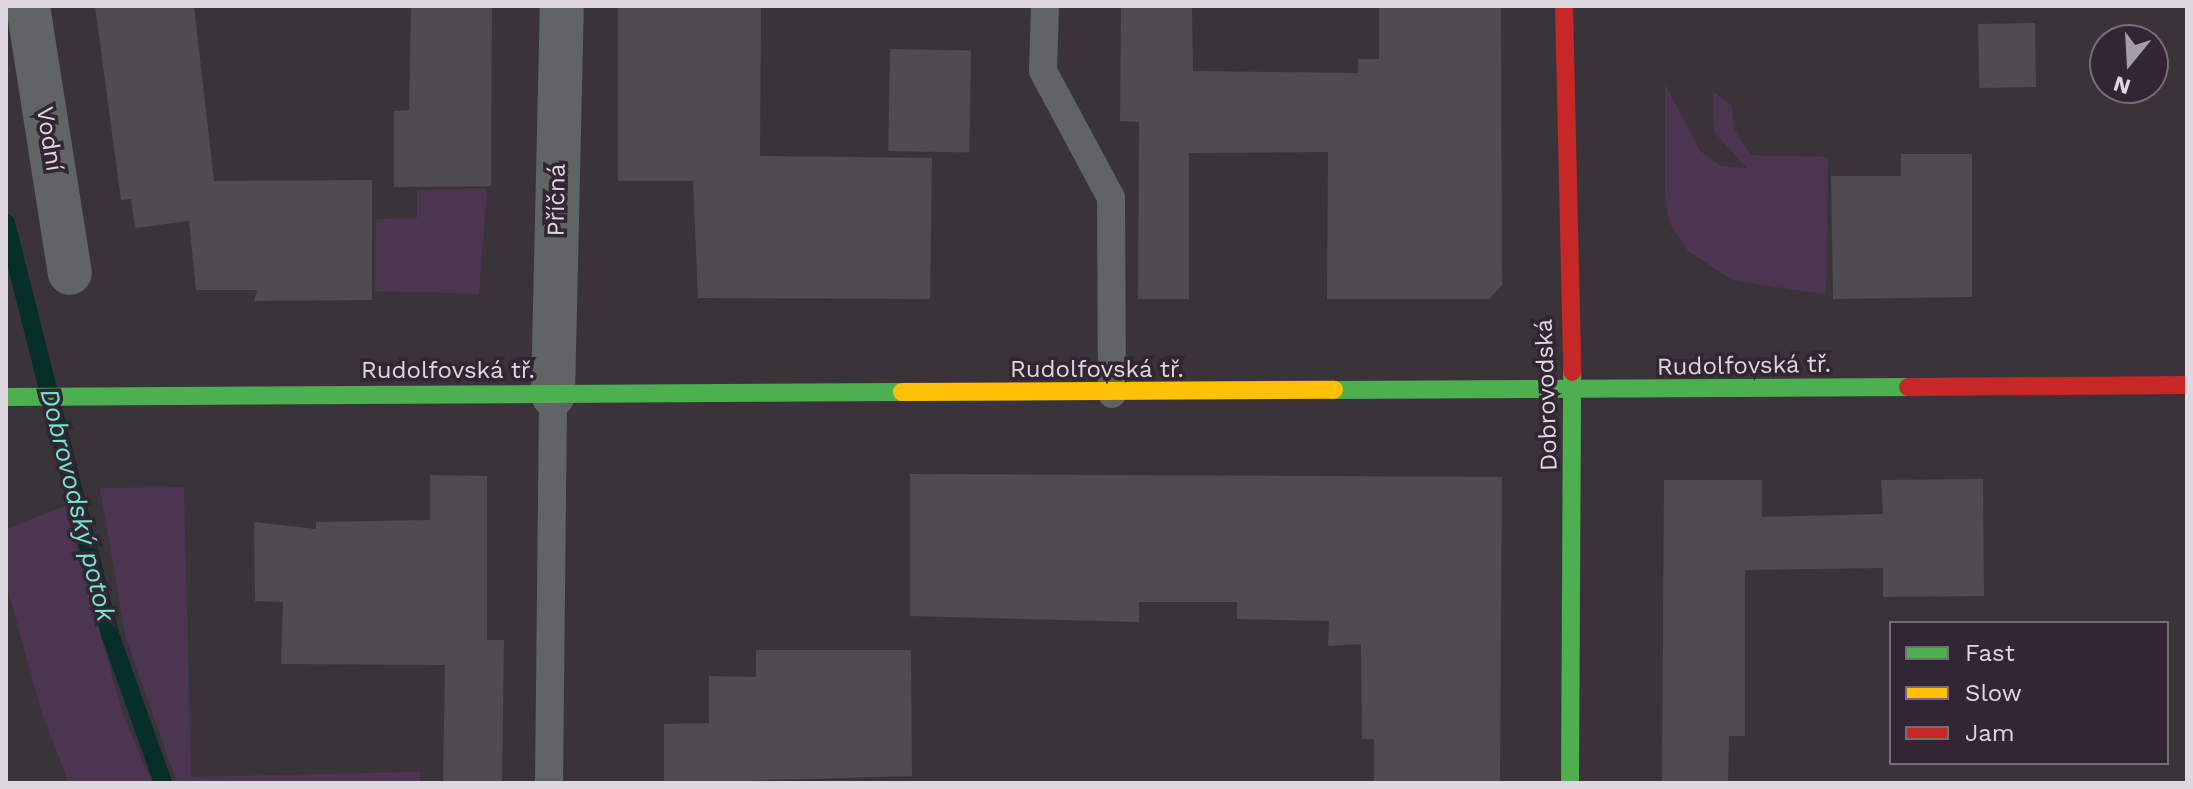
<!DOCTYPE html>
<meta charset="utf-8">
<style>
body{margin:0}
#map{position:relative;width:2193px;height:789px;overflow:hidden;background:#3a343a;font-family:"Work Sans",sans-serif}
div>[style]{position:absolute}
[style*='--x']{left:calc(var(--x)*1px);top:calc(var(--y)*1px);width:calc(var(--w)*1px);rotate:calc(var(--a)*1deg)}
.green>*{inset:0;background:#4c3550}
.stream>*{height:18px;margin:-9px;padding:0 9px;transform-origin:9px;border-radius:9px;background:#052f28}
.building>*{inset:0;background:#504b51;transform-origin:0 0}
.lane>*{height:28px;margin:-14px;padding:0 14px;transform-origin:14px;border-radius:14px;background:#616464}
.street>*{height:44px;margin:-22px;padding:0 22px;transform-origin:22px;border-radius:22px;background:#616464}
.fast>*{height:18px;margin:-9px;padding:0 9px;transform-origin:9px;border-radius:9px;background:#4caf50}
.slow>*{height:18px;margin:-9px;padding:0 9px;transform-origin:9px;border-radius:9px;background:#ffc107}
.jam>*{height:18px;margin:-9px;padding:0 9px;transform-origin:9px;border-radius:9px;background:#c62828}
span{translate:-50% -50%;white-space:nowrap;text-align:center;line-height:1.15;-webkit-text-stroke:7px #322633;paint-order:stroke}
.street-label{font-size:24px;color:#dfd7e0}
.water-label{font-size:26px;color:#71ead1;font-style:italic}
.frame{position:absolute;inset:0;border:8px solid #dfd7e0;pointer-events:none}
.legend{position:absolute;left:1889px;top:621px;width:280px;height:144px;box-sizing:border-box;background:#322633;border:2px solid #776d78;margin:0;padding:10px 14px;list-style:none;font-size:24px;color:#dfd7e0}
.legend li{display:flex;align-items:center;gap:16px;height:40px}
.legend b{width:40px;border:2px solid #776d78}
.north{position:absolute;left:2089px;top:24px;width:80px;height:80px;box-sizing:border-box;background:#322633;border:2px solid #776d78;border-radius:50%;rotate:198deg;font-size:22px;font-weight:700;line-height:32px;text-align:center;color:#dfd7e0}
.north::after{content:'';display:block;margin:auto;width:28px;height:36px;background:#a59ea6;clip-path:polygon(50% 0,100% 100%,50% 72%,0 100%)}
</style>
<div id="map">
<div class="green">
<div style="clip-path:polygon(1665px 84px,1700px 151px,1721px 166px,1747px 168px,1714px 132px,1713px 91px,1732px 106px,1734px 130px,1751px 155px,1828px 157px,1826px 295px,1732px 280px,1688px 251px,1669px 222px,1665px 193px)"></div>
<div style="clip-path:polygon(487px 189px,479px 294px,375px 291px,376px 219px,417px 218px,417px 190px)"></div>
<div style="clip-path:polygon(184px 487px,191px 777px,420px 772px,420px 783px,177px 783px,125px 635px,100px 488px)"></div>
<div style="clip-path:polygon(65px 506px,122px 712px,152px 783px,69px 783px,41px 710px,6px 583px,6px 529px)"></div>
</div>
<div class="stream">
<div style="--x:6;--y:223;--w:424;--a:75.8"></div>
<div style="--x:110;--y:634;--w:158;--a:70.4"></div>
</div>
<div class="building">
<div style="clip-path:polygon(95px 6px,194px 6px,214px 181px,372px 180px,372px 300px,254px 301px,257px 290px,196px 290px,189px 221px,135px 228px,131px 199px,121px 200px)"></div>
<div style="clip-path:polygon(411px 6px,492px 6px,491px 186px,394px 187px,394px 111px,409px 110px)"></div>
<div style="clip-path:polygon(618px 6px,761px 6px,760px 156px,932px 158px,930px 299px,698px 298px,693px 181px,618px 181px)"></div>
<div style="clip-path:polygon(1121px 6px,1192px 6px,1193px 71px,1358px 73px,1358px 59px,1379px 59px,1379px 6px,1501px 6px,1502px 285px,1489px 299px,1327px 299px,1328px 152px,1189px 153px,1189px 299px,1138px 299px,1139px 122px,1120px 121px)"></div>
<div style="left:2035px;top:23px;width:64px;height:57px;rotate:89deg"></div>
<div style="left:890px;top:49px;width:81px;height:102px;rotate:1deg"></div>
<div style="clip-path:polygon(1901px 154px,1972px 154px,1972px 297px,1833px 299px,1831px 176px,1901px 176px)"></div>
<div style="clip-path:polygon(910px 474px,1502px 477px,1500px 783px,1374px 783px,1374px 739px,1362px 739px,1361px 644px,1328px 646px,1329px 621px,1237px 619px,1237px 602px,1139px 602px,1139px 622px,910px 616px)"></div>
<div style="clip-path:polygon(430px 475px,487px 476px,487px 640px,504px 640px,502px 783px,443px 783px,445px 665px,281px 664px,283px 602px,255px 601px,254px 522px,316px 529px,316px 522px,430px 520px)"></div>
<div style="clip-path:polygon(1983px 479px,1984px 596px,1883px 597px,1883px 568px,1745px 570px,1745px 736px,1729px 736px,1728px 783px,1662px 783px,1664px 480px,1762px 480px,1762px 517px,1883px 514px,1881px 480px)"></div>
<div style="clip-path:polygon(756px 650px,911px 650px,912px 776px,664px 783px,664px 724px,709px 723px,709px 676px,756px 677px)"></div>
</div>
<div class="lane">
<div style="--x:1045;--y:6;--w:65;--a:91.8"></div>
<div style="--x:1043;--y:71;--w:144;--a:61.8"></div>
<div style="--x:1111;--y:198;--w:196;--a:89.7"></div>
<div style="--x:549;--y:783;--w:388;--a:-89.4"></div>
</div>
<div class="street">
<div style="--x:28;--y:6;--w:270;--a:81.1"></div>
<div style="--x:553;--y:395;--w:389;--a:-88.7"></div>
</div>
<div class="fast">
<div style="--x:1334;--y:390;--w:574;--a:-0.3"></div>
<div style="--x:6;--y:397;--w:896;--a:-0.32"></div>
<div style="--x:1570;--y:783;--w:411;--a:-89.7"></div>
</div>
<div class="slow">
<div style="--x:902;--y:392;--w:432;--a:-0.3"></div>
</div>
<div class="jam">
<div style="--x:1564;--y:6;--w:366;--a:88.7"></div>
<div style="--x:1908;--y:387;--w:279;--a:-0.4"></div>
</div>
<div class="street-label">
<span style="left:49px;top:139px;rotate:81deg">Vodní</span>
<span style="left:557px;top:200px;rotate:-89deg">Příčná</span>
<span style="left:1744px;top:366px;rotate:-1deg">Rudolfovská tř.</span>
<span style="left:1097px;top:370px">Rudolfovská tř.</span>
<span style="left:448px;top:371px">Rudolfovská tř.</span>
<span style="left:1547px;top:395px;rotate:-92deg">Dobrovodská</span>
</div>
<div class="water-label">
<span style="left:77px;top:505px;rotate:76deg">Dobrovodský potok</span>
</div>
<div class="frame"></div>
<ul class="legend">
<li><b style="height:10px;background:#4caf50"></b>Fast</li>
<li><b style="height:10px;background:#ffc107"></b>Slow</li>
<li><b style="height:10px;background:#c62828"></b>Jam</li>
</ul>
<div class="north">N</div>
</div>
